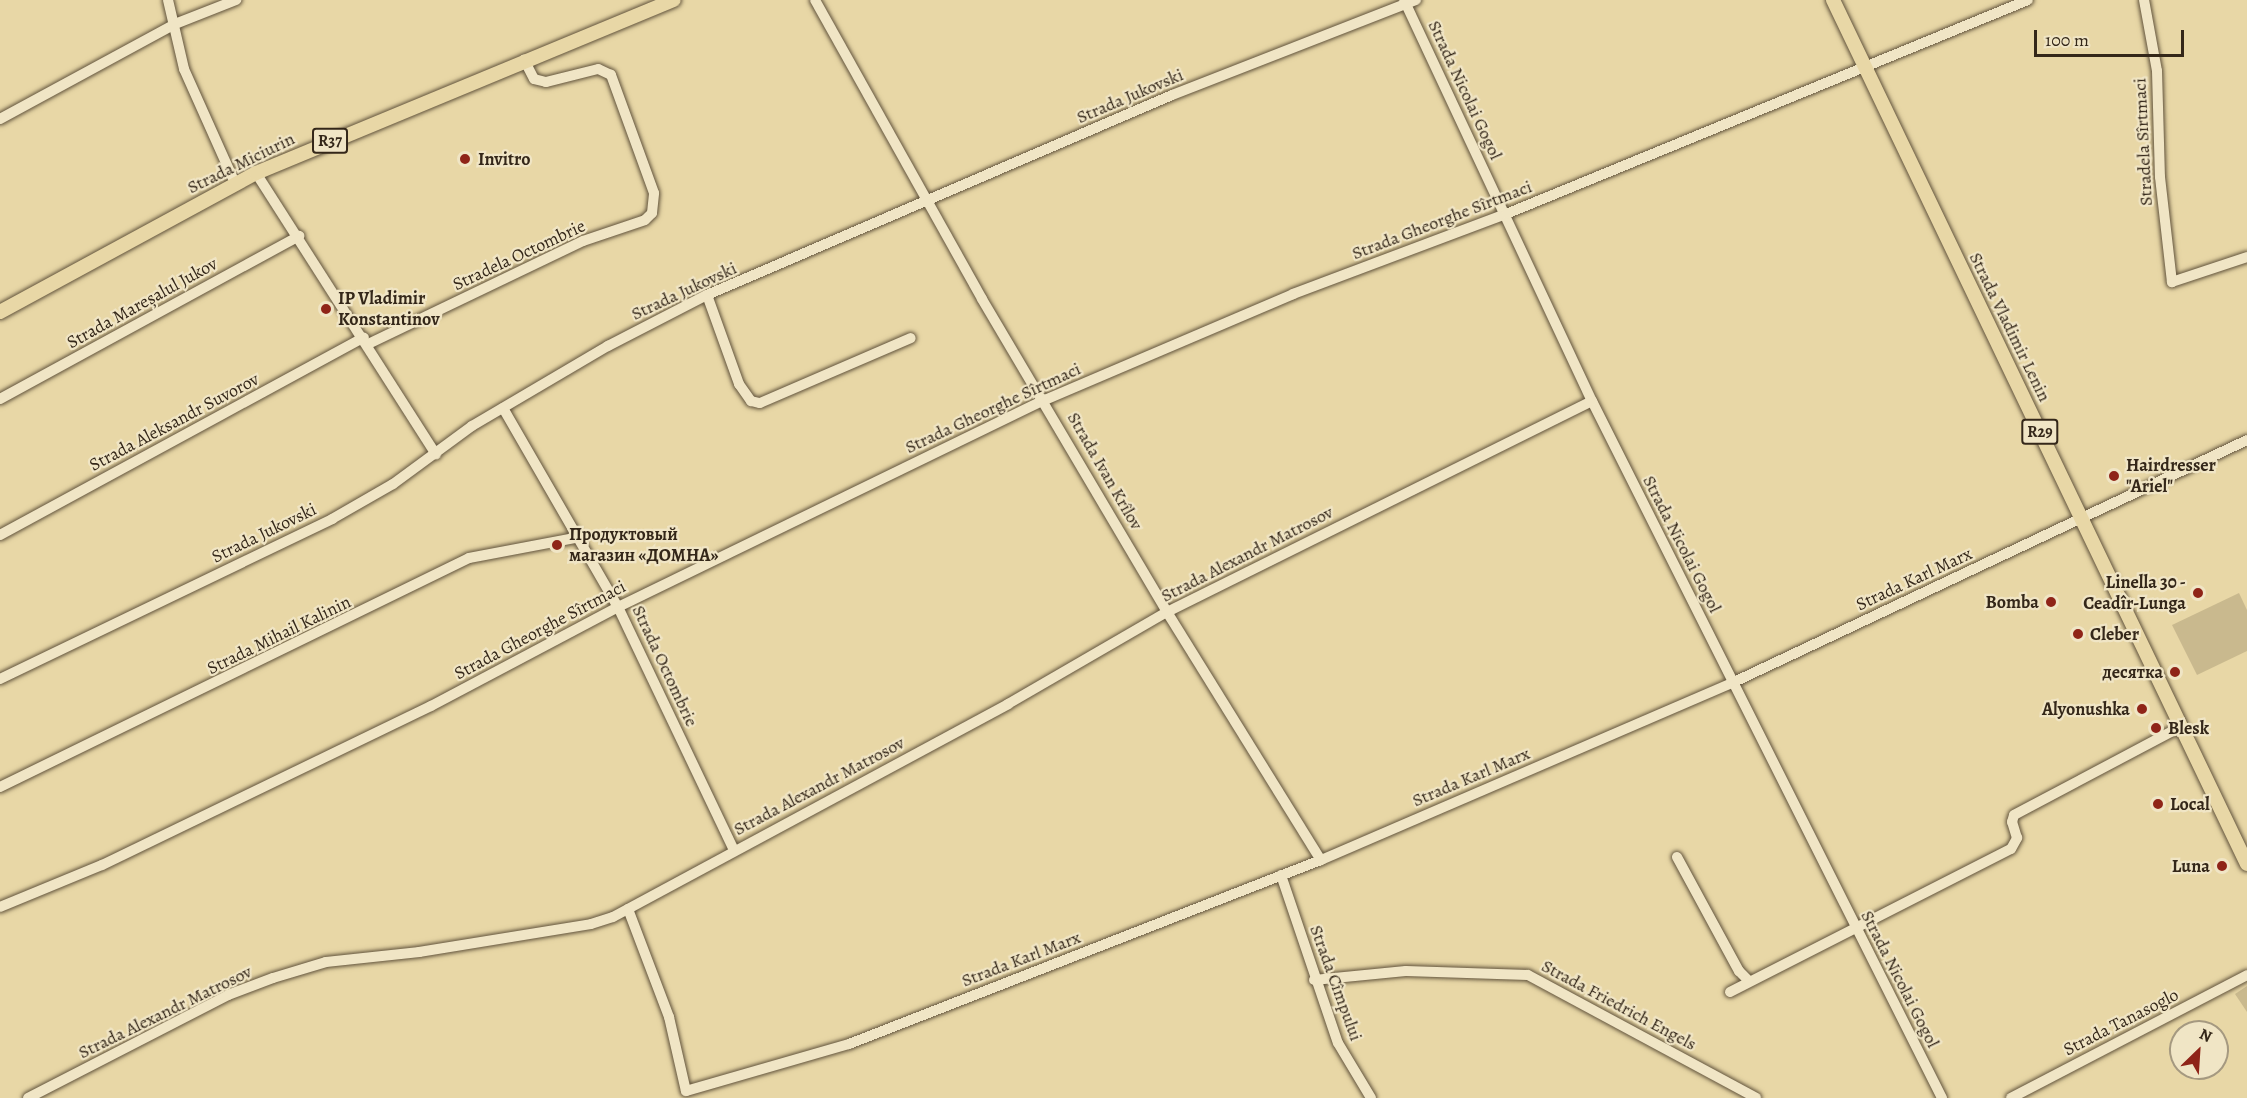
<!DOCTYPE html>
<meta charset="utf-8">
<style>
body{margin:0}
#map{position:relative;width:2247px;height:1098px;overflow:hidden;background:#e8d7a6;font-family:Alegreya,serif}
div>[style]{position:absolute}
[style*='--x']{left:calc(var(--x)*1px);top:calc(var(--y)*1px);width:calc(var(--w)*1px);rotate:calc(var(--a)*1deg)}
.green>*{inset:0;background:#c9b98e}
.roads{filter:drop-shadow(0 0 2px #61533c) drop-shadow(0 0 2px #61533c)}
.minor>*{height:10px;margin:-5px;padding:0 5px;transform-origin:5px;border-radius:5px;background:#f0e5c5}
.major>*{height:14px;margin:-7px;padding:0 7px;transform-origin:7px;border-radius:7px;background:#e8d7a6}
.dots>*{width:16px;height:16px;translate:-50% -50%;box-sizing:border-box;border:3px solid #f0e5c5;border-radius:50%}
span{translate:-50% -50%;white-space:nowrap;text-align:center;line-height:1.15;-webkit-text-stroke:4.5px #f0e5c5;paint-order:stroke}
.shield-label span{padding:2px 4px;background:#f0e5c5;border:2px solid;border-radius:4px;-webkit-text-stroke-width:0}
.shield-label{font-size:16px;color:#342719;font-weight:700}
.street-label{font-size:18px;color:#342719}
.poi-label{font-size:18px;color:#342719;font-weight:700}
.left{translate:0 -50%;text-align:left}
.right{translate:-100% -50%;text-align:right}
.north{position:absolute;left:2169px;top:1020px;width:60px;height:60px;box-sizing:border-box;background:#f0e5c5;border:2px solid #a59980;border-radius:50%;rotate:25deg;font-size:16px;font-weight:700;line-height:24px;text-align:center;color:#342719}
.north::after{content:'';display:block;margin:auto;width:21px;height:27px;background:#8f2418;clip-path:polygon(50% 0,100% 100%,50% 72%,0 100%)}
.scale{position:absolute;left:2034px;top:30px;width:150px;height:27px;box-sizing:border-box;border:3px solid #342719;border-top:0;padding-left:8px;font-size:18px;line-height:21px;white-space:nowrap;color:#342719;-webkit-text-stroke:4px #f0e5c5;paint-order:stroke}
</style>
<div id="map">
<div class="green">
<div style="clip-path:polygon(2239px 593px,2247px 610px,2247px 651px,2197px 675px,2172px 625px)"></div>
<div style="clip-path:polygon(2247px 986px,2247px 1012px,2235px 994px)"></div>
</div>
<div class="roads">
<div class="minor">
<div style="--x:168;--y:0;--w:71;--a:76.9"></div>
<div style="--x:184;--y:69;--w:125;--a:65.9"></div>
<div style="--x:815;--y:0;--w:342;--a:60.8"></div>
<div style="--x:982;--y:299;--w:364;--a:59.4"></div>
<div style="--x:1167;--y:612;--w:292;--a:58.2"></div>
<div style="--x:1404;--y:0;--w:443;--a:64.9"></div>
<div style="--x:1592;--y:401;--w:780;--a:63.34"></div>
<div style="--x:2144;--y:0;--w:72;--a:79.6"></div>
<div style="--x:2157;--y:71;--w:106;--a:88.4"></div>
<div style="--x:2160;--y:177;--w:106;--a:83.5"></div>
<div style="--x:2172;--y:282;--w:79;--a:-18.4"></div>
<div style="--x:0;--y:119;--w:199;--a:-28.5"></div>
<div style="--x:175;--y:24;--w:66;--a:-21.5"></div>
<div style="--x:256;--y:173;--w:334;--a:57.4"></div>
<div style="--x:707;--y:295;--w:95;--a:70.2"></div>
<div style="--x:739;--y:384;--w:21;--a:55"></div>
<div style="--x:751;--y:401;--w:9;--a:13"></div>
<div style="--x:760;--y:403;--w:164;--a:-23.3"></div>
<div style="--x:368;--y:344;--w:238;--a:-25.6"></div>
<div style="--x:583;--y:241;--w:65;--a:-18.7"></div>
<div style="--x:645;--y:220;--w:10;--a:-45"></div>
<div style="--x:652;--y:213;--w:20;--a:-84"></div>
<div style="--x:654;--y:193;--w:126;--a:-110"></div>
<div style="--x:611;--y:75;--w:14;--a:-155"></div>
<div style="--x:598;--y:69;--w:54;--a:166"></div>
<div style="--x:546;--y:82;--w:12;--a:-166"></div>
<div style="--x:534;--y:79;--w:22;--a:-117"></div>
<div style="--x:0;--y:399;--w:341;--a:-28.6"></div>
<div style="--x:503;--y:408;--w:230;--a:60"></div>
<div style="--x:618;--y:607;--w:269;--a:64.5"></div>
<div style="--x:0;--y:535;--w:414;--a:-28.5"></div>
<div style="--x:0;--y:679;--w:369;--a:-25.7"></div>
<div style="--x:332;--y:519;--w:70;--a:-29.8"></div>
<div style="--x:393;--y:484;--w:98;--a:-36.3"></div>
<div style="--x:472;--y:426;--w:158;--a:-30.5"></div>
<div style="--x:608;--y:346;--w:111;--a:-27.3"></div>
<div style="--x:707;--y:295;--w:506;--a:-23.27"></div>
<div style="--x:1172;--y:95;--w:262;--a:-21.3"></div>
<div style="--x:0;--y:787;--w:522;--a:-26.03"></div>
<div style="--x:469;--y:558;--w:113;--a:-10.7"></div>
<div style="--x:1677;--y:857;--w:130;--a:61.5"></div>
<div style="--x:1739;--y:971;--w:13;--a:45"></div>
<div style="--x:1281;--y:875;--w:177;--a:71.3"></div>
<div style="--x:1338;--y:1043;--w:64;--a:59"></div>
<div style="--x:0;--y:907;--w:110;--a:-22.4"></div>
<div style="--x:102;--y:865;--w:365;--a:-25.8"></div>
<div style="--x:431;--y:706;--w:212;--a:-27.9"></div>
<div style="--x:618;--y:607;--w:475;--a:-25.9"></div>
<div style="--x:1045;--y:400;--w:270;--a:-23.1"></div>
<div style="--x:1293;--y:294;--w:228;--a:-20.6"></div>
<div style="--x:1506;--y:214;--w:564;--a:-22.29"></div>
<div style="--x:628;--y:909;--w:116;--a:69.2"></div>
<div style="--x:669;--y:1017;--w:76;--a:77.1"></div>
<div style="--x:686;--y:1091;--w:170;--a:-16.1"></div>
<div style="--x:849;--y:1044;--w:507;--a:-21.3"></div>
<div style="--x:1321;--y:860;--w:450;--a:-23.3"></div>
<div style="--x:1734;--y:682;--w:567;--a:-25.25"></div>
<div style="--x:1314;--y:980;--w:92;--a:-5.6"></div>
<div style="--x:1406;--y:971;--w:122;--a:1.9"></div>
<div style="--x:1528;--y:975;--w:259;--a:28.3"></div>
<div style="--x:1730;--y:992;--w:315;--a:-27"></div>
<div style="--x:2011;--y:849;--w:13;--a:-61"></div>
<div style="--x:2017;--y:838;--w:17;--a:-107"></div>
<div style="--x:2012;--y:822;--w:7;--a:-74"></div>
<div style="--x:2014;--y:815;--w:188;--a:-27.9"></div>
<div style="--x:28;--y:1098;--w:225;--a:-27.2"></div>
<div style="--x:228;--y:995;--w:48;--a:-20.7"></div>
<div style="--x:273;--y:978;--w:55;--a:-16.8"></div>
<div style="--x:326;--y:962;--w:94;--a:-6.1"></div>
<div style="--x:419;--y:952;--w:174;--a:-9.2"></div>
<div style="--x:591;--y:924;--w:23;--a:-18"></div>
<div style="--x:613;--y:917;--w:449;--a:-28.3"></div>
<div style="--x:1008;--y:704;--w:184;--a:-30.1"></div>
<div style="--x:1167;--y:612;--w:474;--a:-26.4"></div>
<div style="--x:2011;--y:1098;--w:266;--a:-27.5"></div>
</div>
<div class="major">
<div style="--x:1833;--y:0;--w:958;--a:64.4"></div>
<div style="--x:0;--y:312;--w:291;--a:-28.5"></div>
<div style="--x:256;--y:173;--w:452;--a:-22.5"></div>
</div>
</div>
<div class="dots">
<div style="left:465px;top:159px;background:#8f2418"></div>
<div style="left:326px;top:309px;background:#8f2418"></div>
<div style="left:2114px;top:476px;background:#8f2418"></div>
<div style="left:557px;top:545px;background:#8f2418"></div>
<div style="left:2198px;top:593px;background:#8f2418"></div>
<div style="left:2051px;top:602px;background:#8f2418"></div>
<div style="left:2078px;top:634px;background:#8f2418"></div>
<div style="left:2175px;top:672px;background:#8f2418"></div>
<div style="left:2142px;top:709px;background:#8f2418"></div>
<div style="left:2156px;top:728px;background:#8f2418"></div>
<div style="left:2158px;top:804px;background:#8f2418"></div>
<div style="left:2222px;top:866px;background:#8f2418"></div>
</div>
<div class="shield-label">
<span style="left:330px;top:141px">R37</span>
<span style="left:2040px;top:432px">R29</span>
</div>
<div class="street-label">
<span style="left:1465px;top:90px;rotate:65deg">Strada Nicolai Gogol</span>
<span style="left:1130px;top:96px;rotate:-23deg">Strada Jukovski</span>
<span style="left:2143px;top:142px;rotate:-93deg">Stradela Sîrtmaci</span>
<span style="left:241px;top:163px;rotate:-26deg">Strada Miciurin</span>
<span style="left:1442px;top:220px;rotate:-21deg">Strada Gheorghe Sîrtmaci</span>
<span style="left:519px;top:255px;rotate:-25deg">Stradela Octombrie</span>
<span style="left:684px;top:291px;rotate:-25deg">Strada Jukovski</span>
<span style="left:142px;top:303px;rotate:-29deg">Strada Mareșalul Jukov</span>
<span style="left:2010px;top:327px;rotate:64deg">Strada Vladimir Lenin</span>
<span style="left:993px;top:408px;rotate:-25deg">Strada Gheorghe Sîrtmaci</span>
<span style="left:174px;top:422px;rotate:-28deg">Strada Aleksandr Suvorov</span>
<span style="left:1105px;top:471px;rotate:60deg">Strada Ivan Krîlov</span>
<span style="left:264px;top:533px;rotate:-26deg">Strada Jukovski</span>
<span style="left:1682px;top:544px;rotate:63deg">Strada Nicolai Gogol</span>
<span style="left:1247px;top:554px;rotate:-27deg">Strada Alexandr Matrosov</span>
<span style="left:1914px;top:579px;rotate:-25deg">Strada Karl Marx</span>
<span style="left:540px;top:630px;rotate:-28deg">Strada Gheorghe Sîrtmaci</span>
<span style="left:279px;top:635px;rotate:-26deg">Strada Mihail Kalinin</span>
<span style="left:665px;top:666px;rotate:65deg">Strada Octombrie</span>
<span style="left:1471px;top:777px;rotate:-23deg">Strada Karl Marx</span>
<span style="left:819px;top:786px;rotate:-28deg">Strada Alexandr Matrosov</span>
<span style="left:1021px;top:959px;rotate:-21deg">Strada Karl Marx</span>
<span style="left:1900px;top:979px;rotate:63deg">Strada Nicolai Gogol</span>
<span style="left:1336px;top:983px;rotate:70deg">Strada Cîmpului</span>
<span style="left:1619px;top:1005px;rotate:28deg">Strada Friedrich Engels</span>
<span style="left:165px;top:1012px;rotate:-26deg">Strada Alexandr Matrosov</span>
<span style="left:2121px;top:1022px;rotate:-27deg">Strada Tanasoglo</span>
</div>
<div class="poi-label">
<span class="left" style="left:478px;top:159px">Invitro</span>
<span class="left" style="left:338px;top:309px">IP Vladimir<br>Konstantinov</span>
<span class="left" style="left:2126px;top:476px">Hairdresser<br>"Ariel"</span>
<span class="left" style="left:569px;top:545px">Продуктовый<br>магазин «ДОМНА»</span>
<span class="right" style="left:2186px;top:593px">Linella 30 -<br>Ceadîr-Lunga</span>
<span class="right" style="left:2039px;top:602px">Bomba</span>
<span class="left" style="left:2090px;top:634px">Cleber</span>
<span class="right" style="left:2163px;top:672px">десятка</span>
<span class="right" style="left:2130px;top:709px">Alyonushka</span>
<span class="left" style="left:2168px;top:728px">Blesk</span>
<span class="left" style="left:2170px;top:804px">Local</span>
<span class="right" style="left:2210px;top:866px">Luna</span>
</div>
<div class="north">N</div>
<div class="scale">100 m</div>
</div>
